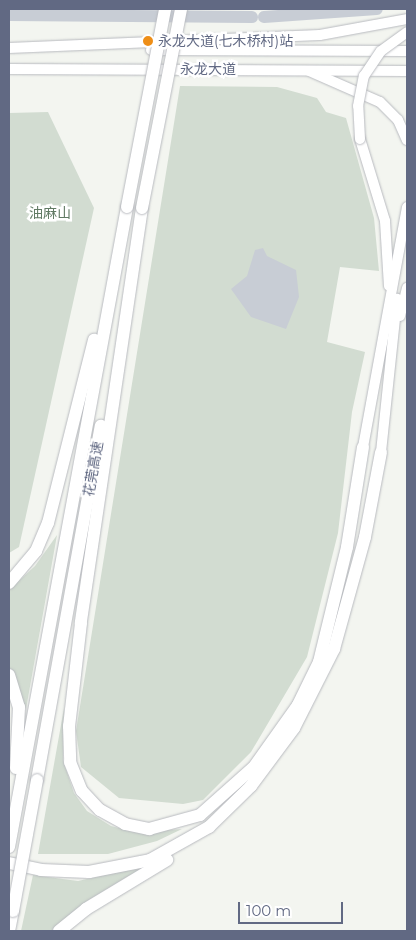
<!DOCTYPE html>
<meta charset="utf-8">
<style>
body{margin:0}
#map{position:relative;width:416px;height:940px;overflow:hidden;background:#f3f5f0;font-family:Montserrat,"Noto Sans SC",sans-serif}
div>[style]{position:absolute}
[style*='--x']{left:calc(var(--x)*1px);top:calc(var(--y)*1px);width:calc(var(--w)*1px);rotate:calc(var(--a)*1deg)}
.green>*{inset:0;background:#d2dcd1}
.water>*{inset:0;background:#c8cdd5}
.river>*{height:12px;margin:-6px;padding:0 6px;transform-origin:6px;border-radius:6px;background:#c8cdd5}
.roads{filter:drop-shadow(0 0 1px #b8babf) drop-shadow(0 0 1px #b8babf)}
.primary>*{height:10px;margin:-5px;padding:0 5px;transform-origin:5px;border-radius:5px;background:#fff}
.highway>*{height:12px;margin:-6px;padding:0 6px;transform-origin:6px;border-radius:6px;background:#fff}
.bridges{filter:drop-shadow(0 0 1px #b8babf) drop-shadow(0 0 1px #b8babf)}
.primary-bridge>*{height:10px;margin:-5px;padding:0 5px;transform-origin:5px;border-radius:5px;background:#fff}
.highway-bridge>*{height:12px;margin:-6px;padding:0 6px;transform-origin:6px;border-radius:6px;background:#fff}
.dots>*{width:14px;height:14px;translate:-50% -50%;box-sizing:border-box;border:2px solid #fff;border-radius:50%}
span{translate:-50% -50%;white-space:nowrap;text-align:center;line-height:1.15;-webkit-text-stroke:5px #fff;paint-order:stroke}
.poi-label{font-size:14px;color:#616983}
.left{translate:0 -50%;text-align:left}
.street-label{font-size:14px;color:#616983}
.park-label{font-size:14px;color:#617a64}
.frame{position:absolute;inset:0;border:10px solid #616983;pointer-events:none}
.scale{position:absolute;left:238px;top:902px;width:105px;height:22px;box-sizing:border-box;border:2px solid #616983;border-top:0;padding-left:6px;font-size:15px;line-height:18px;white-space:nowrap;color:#616983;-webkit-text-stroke:4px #fff;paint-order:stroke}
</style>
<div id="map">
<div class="green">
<div style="clip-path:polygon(180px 86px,277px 87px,317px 98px,326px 112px,346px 118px,374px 218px,379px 271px,340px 267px,327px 342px,365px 352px,352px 412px,338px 533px,307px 657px,251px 752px,203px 800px,183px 804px,119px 798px,81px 767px,76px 731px)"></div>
<div style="clip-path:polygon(48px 112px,94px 208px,19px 547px,9px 553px,9px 113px)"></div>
<div style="clip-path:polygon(57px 535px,26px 709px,9px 666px,9px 590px,35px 566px)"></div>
<div style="clip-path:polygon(64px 708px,63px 760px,74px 793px,87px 811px,111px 826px,134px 832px,182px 829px,157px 841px,108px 854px,38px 854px)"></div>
<div style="clip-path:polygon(145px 866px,87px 901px,51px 931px,21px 931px,33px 875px,78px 881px)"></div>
</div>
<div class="water">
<div style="clip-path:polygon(263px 248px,267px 256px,296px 270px,299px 297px,286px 329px,251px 317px,231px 289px,247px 276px,255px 250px)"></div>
</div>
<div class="river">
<div style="--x:9;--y:15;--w:243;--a:0.5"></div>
<div style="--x:264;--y:17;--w:113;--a:-4"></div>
</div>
<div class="roads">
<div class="primary">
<div style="--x:9;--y:48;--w:311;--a:-2.4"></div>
<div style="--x:320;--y:35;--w:88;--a:-10.4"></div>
<div style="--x:151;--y:50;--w:256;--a:0.2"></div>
<div style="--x:9;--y:69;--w:398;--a:0.3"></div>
<div style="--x:309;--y:71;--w:77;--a:23.6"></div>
<div style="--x:380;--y:102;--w:25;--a:45"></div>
<div style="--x:398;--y:120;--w:22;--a:66"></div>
<div style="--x:360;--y:139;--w:86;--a:73"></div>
<div style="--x:385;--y:221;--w:65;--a:86.5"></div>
<div style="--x:400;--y:316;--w:29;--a:-76"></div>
<div style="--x:363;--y:447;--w:244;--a:-79.6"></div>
<div style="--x:381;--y:452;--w:154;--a:-84"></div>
</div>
<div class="highway">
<div style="--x:142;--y:208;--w:419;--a:98.4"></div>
<div style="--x:81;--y:623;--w:104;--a:96.6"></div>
<div style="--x:69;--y:726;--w:36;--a:88"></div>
<div style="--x:70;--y:762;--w:31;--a:68"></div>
<div style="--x:82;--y:791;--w:26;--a:47"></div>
<div style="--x:100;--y:810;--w:29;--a:29"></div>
<div style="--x:125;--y:824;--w:25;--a:12"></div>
<div style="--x:149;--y:829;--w:53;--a:-15.4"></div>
<div style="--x:200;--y:815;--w:71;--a:-41.6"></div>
<div style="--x:9;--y:583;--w:42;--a:-49.8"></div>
<div style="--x:36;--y:551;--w:30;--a:-67"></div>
<div style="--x:48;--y:523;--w:189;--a:-75.9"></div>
<div style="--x:9;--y:675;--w:34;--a:73"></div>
<div style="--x:19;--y:707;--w:61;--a:92.8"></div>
<div style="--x:249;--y:774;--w:85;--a:-54.6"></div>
<div style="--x:298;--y:705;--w:48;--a:-64"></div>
<div style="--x:319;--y:662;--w:118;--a:-76.3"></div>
<div style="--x:347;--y:547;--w:101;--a:-80.9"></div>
<div style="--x:37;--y:780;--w:360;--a:-79.8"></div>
<div style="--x:9;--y:847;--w:651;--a:-79.55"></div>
<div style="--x:9;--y:863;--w:33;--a:12"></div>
<div style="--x:41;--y:870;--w:48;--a:2.4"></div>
<div style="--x:89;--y:872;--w:62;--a:-11.1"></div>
<div style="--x:150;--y:860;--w:68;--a:-29.2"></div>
<div style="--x:209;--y:827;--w:59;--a:-44.3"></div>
<div style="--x:251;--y:786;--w:72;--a:-53.4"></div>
<div style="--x:294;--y:728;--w:89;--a:-63.1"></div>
<div style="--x:334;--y:649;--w:116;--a:-74.5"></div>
<div style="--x:365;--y:537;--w:86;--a:-79.3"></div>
<div style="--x:9;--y:931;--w:20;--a:-79"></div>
<div style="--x:59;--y:931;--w:35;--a:-39"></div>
<div style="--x:86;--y:909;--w:95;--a:-31.2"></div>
</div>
</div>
<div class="bridges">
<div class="primary-bridge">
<div style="--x:360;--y:139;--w:33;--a:-93"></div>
<div style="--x:358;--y:106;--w:31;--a:-79"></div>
<div style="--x:364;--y:76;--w:30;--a:-56"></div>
<div style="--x:381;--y:51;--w:32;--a:-36"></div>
</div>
<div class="highway-bridge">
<div style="--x:127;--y:207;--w:202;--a:-79.1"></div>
<div style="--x:142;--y:208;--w:203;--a:-78.9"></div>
<div style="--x:13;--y:911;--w:133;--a:-79.6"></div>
</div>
</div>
<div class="dots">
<div style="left:148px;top:41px;background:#ee8e17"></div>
</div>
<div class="poi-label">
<span class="left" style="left:158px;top:41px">永龙大道(七木桥村)站</span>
</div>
<div class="street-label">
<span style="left:208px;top:69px">永龙大道</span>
<span style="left:93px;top:469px;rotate:-80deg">花莞高速</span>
</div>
<div class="park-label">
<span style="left:50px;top:213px">油麻山</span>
</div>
<div class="frame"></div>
<div class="scale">100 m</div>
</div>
